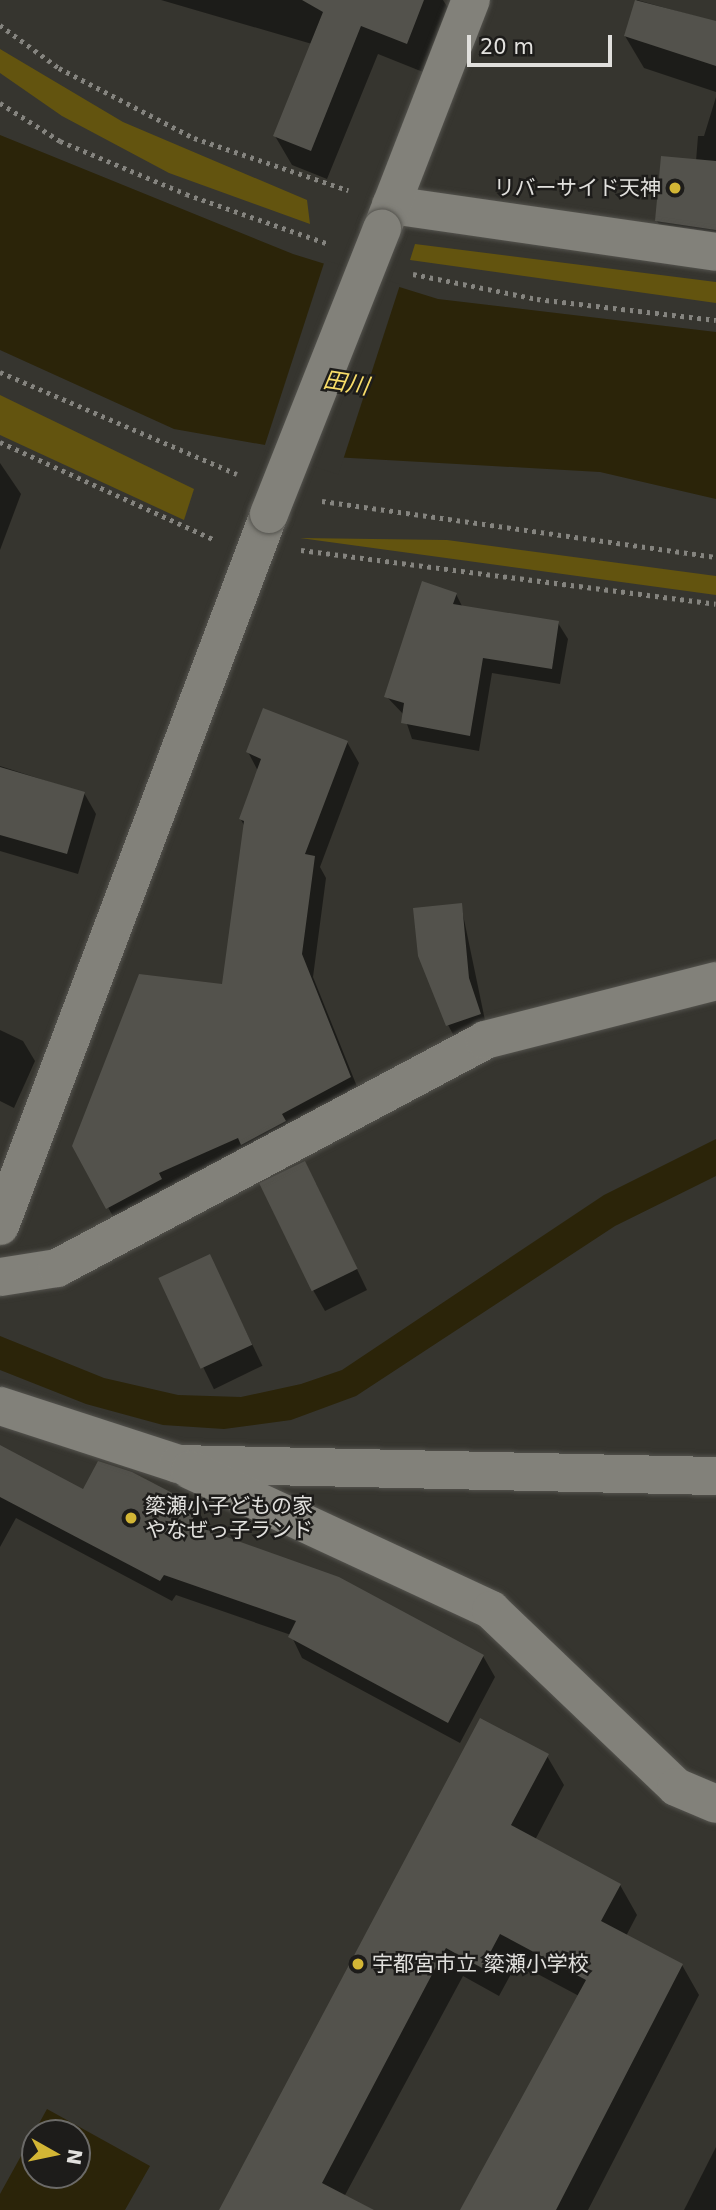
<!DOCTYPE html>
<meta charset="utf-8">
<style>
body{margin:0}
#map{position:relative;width:716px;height:2210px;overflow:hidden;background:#36352f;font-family:"DejaVu Sans","Noto Sans JP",sans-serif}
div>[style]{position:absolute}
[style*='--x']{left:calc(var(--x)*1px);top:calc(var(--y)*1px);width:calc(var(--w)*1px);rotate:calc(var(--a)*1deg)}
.green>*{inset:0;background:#63540f}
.water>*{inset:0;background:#2b2409}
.pier>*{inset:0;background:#36352f;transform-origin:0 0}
.shadow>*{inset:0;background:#0007;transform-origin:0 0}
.building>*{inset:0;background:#53524c;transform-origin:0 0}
.path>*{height:4.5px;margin-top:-2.25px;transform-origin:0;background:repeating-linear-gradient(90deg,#85847f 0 3.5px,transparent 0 8.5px)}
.roads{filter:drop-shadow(0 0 2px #54534e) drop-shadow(0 0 2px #54534e)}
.minor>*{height:38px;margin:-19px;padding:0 19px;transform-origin:19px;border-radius:19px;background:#82817a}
.tertiary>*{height:38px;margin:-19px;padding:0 19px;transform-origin:19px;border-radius:19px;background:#82817a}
.bridges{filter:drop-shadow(0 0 2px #54534e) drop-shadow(0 0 2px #54534e)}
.tertiary-bridge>*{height:38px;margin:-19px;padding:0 19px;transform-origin:19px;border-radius:19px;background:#82817a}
.dots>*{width:19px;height:19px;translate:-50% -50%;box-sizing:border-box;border:4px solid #1d1c1a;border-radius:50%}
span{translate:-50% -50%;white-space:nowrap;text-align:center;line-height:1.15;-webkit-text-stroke:5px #1d1c1a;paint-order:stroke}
.poi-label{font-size:21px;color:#e1e0dd}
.right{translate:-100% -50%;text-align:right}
.left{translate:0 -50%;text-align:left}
.water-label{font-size:23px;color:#f8dd69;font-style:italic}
.north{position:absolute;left:21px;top:2119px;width:70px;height:70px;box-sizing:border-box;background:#1d1c1a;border:2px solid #6b6a68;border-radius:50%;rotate:99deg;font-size:19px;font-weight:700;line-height:28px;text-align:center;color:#e1e0dd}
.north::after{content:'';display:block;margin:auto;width:24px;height:32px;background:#d3b635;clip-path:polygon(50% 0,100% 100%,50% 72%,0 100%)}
.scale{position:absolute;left:467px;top:35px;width:145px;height:32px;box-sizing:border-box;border:4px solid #e1e0dd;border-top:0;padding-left:9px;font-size:21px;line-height:24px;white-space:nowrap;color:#e1e0dd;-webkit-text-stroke:5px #1d1c1a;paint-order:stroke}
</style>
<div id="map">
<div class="green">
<div style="clip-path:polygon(0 49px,123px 122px,307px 200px,310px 224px,169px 173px,62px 116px,0 73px)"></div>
<div style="clip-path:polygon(415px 244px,716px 282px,716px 303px,410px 260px)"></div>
<div style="clip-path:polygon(0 395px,194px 489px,184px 520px,0 435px)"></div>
<div style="clip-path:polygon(300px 538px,447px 540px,716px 576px,716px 595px)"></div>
</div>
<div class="water">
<div style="clip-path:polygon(0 135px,293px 254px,438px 299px,716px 332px,716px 499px,600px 472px,333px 457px,174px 429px,0 350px)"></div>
<div style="clip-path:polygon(716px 1139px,716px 1176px,615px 1226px,356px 1396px,291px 1420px,224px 1429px,163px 1425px,86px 1404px,0 1370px,0 1336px,104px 1378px,178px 1395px,241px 1397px,301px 1384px,342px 1370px,604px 1195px)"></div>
<div style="clip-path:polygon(evenodd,47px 2109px,150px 2166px,125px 2210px,0 2210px,0 2194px,47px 2109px,35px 2133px,77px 2133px,77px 2175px,35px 2175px,35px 2133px)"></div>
</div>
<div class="pier">
<div style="left:325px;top:260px;width:79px;height:200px;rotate:18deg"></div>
</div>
<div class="shadow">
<div style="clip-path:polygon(161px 0,443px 0,448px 8px,423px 72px,378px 54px,327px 179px,292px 165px,275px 136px,312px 44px)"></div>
<div style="clip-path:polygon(637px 0,716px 22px,716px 92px,644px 68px,625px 36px)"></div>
<div style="clip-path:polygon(716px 97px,716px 259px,676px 254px,657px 221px,696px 161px,698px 136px,704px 136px)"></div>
<div style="clip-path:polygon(0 463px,21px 494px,0 550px)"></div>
<div style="clip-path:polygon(456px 594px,463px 608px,558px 623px,568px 639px,560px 684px,492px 673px,479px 751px,412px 739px,404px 715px,386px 696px)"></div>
<div style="clip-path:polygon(347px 742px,359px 763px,320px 867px,326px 878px,313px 977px,362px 1099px,120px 1229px,74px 1146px,224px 986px,245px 827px,240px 818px,258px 771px,248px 752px)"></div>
<div style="clip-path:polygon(0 766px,84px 793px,96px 814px,78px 874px,0 851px)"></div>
<div style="clip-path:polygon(461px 905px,486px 1025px,454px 1036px,448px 1025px)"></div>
<div style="clip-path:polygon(0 1030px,23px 1041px,35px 1061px,14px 1108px,0 1101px)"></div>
<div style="clip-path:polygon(316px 1184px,367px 1290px,325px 1311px,313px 1290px)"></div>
<div style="left:209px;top:1256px;width:122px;height:54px;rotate:64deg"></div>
<div style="clip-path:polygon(0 1447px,84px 1492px,198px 1509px,209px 1532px,483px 1656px,495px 1677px,460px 1743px,302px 1658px,291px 1635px,176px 1595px,172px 1601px,16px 1518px,0 1547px)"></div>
<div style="clip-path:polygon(547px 1756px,564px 1785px,535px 1840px,620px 1885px,637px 1915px,626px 1936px,682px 1965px,699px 1995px,588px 2210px,462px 2210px,579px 1996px,517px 1963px,499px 1996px,463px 1976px,337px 2210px,221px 2210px)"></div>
<div style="clip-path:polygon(716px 2147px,716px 2210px,684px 2210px)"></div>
</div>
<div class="building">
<div style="clip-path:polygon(302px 0,424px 0,407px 44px,361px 26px,311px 151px,273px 136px,323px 12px)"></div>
<div style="clip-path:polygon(635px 0,716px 21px,716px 66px,624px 36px)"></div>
<div style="clip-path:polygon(661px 156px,716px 161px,716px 230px,655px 221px)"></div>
<div style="clip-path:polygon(422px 581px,457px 593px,453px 604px,559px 621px,552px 669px,483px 658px,470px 736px,401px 723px,404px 703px,384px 697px)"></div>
<div style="clip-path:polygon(263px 708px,348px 741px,305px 854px,315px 856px,302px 954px,351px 1077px,282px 1114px,286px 1121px,241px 1145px,238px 1138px,159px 1173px,162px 1179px,106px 1209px,72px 1146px,139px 974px,222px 984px,244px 821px,239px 819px,261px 759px,246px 752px)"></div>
<div style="clip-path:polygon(0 767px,85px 792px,67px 854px,0 835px)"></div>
<div style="clip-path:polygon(462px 903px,469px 978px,481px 1014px,446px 1026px,418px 956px,413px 908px)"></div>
<div style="left:305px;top:1161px;width:120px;height:51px;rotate:64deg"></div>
<div style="left:210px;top:1254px;width:100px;height:57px;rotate:65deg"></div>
<div style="clip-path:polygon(0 1445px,83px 1489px,98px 1461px,132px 1472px,199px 1507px,190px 1524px,339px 1577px,484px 1655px,448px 1723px,288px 1637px,296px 1621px,164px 1575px,160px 1581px,0 1497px)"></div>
<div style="clip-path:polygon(480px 1718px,549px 1754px,511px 1825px,621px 1884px,601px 1921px,683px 1964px,556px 2210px,460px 2210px,586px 1980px,500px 1934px,482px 1968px,446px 1948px,322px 2183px,374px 2210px,219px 2210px)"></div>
</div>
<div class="path">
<div style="--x:0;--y:25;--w:73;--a:36.1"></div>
<div style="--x:59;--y:68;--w:152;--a:27.4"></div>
<div style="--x:194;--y:138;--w:163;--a:18.7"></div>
<div style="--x:0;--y:103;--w:71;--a:32.3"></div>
<div style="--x:60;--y:141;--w:137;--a:22.8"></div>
<div style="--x:186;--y:194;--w:151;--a:19.3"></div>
<div style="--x:413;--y:274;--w:126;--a:11.4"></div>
<div style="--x:537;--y:299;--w:180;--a:6.7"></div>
<div style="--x:0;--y:372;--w:258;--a:23.3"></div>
<div style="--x:0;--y:442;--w:234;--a:24.5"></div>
<div style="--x:322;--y:501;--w:398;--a:8.1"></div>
<div style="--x:301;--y:550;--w:418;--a:7.4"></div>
</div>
<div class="roads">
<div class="minor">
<div style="--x:391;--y:205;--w:328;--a:8.2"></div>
<div style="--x:0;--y:1277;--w:58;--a:-9"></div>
<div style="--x:57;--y:1268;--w:485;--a:-28"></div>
<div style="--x:485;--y:1040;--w:238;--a:-14.3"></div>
<div style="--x:0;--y:1406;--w:187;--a:18"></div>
<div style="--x:178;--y:1464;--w:538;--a:1.28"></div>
<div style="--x:190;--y:1470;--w:332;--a:24.9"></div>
<div style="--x:491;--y:1610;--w:256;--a:43.7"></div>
<div style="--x:676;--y:1787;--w:43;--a:23"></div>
</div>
<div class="tertiary">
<div style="--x:382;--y:229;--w:246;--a:-68.8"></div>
<div style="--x:0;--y:1226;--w:761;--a:-69.3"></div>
</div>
</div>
<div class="bridges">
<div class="tertiary-bridge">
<div style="--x:269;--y:514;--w:307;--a:-68.4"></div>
</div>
</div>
<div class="dots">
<div style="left:675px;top:188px;background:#d3b635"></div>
<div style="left:131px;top:1518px;background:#d3b635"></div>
<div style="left:358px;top:1964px;background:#d3b635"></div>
</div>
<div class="poi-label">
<span class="right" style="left:661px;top:188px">リバーサイド天神</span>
<span class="left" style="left:145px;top:1518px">簗瀬小子どもの家<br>やなぜっ子ランド</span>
<span class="left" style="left:372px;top:1964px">宇都宮市立 簗瀬小学校</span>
</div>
<div class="water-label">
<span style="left:346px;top:383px;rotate:9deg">田川</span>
</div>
<div class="north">N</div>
<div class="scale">20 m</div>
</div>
